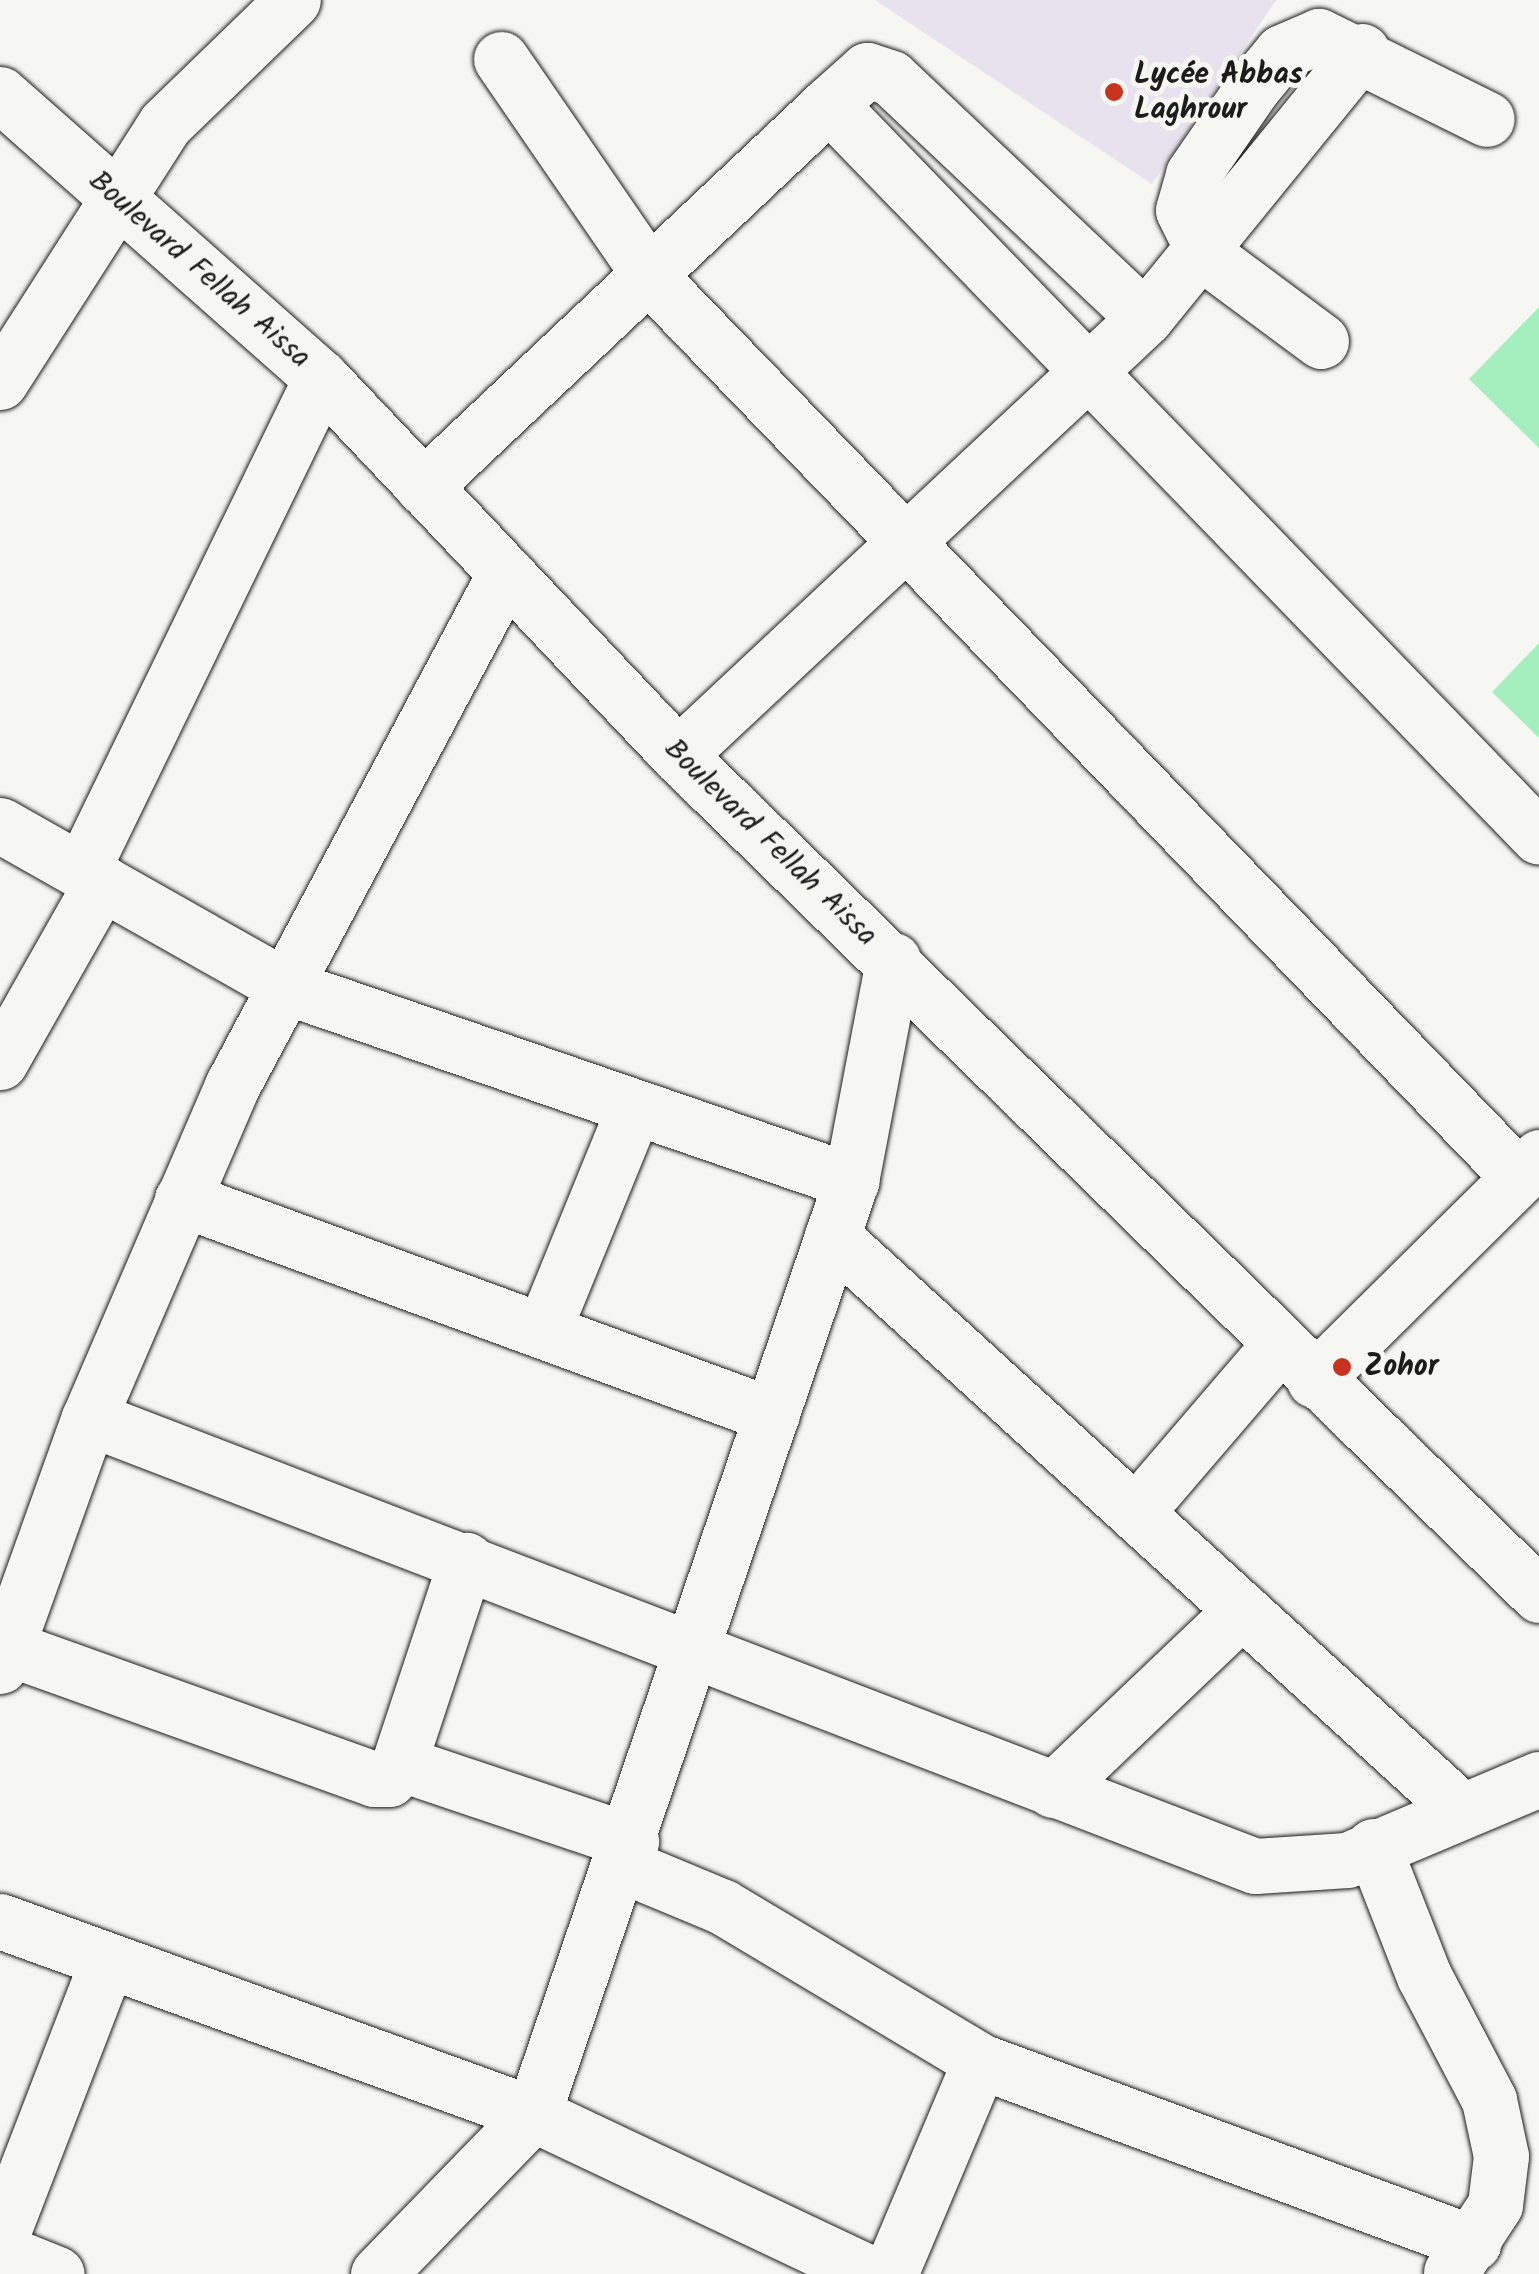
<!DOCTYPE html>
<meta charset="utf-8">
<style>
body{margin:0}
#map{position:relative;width:1539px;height:2274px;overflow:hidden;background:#f6f6f2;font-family:Kalam,sans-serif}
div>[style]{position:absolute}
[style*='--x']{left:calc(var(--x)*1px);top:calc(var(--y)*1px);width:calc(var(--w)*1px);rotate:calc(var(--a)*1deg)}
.built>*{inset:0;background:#e8e2ee}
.green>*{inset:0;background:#a5efbe}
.roads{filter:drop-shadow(0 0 2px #1c1c1c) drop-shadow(0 0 2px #1c1c1c)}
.minor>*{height:55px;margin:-27.5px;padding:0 27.5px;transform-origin:27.5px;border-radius:27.5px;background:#f6f6f2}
.major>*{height:55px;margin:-27.5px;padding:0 27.5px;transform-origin:27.5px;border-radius:27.5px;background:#f6f6f2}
.dots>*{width:28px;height:28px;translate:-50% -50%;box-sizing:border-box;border:5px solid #f6f6f2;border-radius:50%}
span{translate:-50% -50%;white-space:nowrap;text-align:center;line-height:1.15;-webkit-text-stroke:10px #f6f6f2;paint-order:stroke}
.poi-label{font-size:30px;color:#1c1c1c;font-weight:700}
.left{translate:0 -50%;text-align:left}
.street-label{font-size:30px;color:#1c1c1c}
</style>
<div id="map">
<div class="built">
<div style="clip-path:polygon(875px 0,1276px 0,1152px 184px)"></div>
</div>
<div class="green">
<div style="clip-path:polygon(1539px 307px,1539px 448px,1469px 379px)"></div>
<div style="clip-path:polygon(1539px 643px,1539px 738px,1492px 692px)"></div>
</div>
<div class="roads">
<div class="minor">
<div style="--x:501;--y:59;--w:267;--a:55.5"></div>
<div style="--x:652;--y:279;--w:1247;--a:46.01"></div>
<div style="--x:0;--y:94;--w:429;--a:41.5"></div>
<div style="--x:321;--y:378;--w:519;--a:46.56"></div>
<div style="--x:678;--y:755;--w:1203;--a:44.29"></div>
<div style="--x:829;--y:104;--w:51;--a:-41.8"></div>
<div style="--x:867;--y:70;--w:25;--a:18"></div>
<div style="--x:891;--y:78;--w:349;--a:43.4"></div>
<div style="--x:1321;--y:341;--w:144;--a:-143.4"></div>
<div style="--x:1205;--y:255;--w:50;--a:-116.1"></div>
<div style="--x:1183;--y:210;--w:37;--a:-74"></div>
<div style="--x:1193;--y:174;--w:106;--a:-55.4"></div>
<div style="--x:1253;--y:87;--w:45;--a:-50.4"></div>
<div style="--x:1282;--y:52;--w:40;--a:-23.4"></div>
<div style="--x:1319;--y:36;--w:187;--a:26.3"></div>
<div style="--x:0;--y:382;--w:306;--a:-57.4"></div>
<div style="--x:165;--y:124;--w:178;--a:-44.1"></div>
<div style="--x:423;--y:487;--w:558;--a:-43.33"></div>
<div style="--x:829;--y:104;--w:1020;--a:45.91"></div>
<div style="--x:678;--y:755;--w:640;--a:-43.1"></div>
<div style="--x:1145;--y:318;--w:344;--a:-50.9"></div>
<div style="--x:0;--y:825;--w:326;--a:29.5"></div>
<div style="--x:284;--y:986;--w:600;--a:18.98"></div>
<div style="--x:82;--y:870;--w:547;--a:-64.09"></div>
<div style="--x:0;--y:1062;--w:207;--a:-60.5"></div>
<div style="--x:182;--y:1199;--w:628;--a:20.11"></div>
<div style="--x:832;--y:1236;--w:850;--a:42.38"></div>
<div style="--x:543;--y:1331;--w:238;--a:-67.8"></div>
<div style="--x:1314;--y:1380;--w:317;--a:-44.7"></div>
<div style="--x:89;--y:1418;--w:1249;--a:21.02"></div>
<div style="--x:1255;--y:1866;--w:92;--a:-3.7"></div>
<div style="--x:1347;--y:1860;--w:208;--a:-22.9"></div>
<div style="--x:1136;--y:1512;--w:220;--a:-49.4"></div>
<div style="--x:0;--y:1645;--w:397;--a:19.7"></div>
<div style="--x:374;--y:1779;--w:15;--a:0"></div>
<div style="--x:389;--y:1779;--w:19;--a:-58"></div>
<div style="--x:399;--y:1763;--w:245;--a:18.6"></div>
<div style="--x:0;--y:1666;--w:263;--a:-70.3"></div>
<div style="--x:89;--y:1418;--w:364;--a:-66.7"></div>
<div style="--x:233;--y:1084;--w:574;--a:-61.96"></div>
<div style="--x:399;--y:1763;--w:214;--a:-71.7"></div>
<div style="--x:1053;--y:1790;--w:261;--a:-43.6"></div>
<div style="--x:1373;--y:1846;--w:140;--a:68.6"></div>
<div style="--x:1424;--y:1976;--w:140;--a:62.3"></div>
<div style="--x:1489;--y:2100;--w:57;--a:77.9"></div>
<div style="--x:1501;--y:2156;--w:49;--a:97"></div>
<div style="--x:1495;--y:2205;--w:80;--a:123.3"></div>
<div style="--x:622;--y:1865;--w:109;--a:22.6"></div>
<div style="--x:723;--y:1907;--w:300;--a:30.9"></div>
<div style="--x:980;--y:2061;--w:526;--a:20.26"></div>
<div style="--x:0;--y:1921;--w:567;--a:19.91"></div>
<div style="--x:533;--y:2114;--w:375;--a:25.3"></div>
<div style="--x:0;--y:2239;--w:298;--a:-68.9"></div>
<div style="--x:378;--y:2274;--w:223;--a:-45.9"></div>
<div style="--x:533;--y:2114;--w:986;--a:-71.18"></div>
<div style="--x:851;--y:1181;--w:225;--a:-79.2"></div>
<div style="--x:890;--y:2274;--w:231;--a:-67.1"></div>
</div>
<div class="major">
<div style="--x:0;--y:2251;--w:61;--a:22"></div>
</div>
</div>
<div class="dots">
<div style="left:1114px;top:92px;background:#c8321e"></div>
<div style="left:1342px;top:1367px;background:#c8321e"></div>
</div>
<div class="poi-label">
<span class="left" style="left:1134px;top:92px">Lycée Abbas<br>Laghrour</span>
<span class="left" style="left:1364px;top:1367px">Zohor</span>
</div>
<div class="street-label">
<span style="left:199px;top:270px;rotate:41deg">Boulevard Fellah Aissa</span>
<span style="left:770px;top:843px;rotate:44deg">Boulevard Fellah Aissa</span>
</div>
</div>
